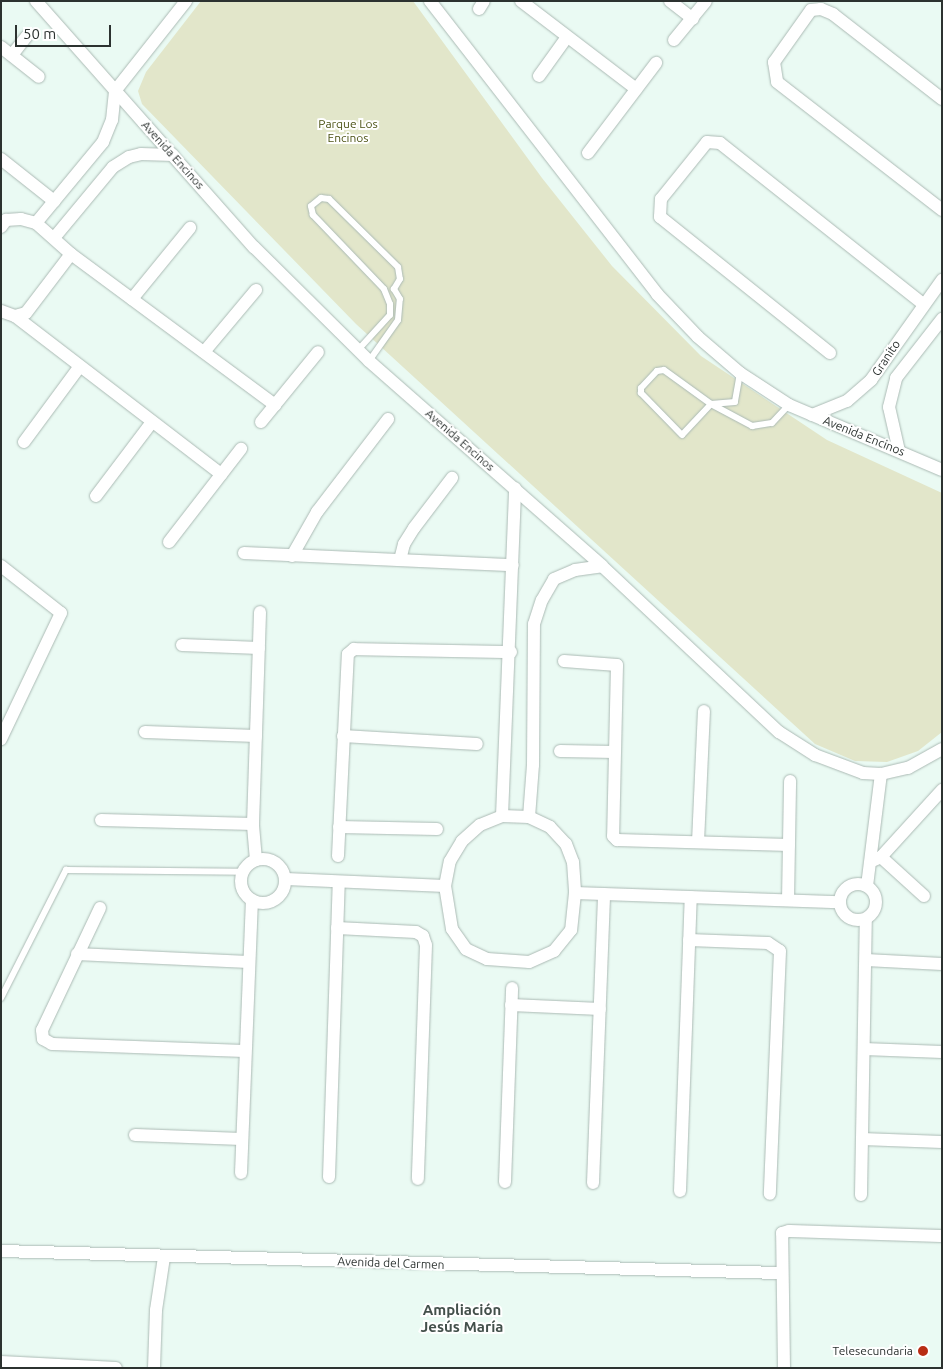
<!DOCTYPE html>
<meta charset="utf-8">
<style>
body{margin:0}
#map{position:relative;width:943px;height:1369px;overflow:hidden;background:#eafaf3;font-family:Ubuntu,sans-serif}
div>[style]{position:absolute}
[style*='--x']{left:calc(var(--x)*1px);top:calc(var(--y)*1px);width:calc(var(--w)*1px);rotate:calc(var(--a)*1deg)}
.green>*{inset:0;background:#e2e6ca}
.roads{filter:drop-shadow(0 0 1px #abbab4) drop-shadow(0 0 1px #abbab4)}
.lane>*{height:6px;margin:-3px;padding:0 3px;transform-origin:3px;border-radius:3px;background:#fff}
.street>*{height:12px;margin:-6px;padding:0 6px;transform-origin:6px;border-radius:6px;background:#fff}
.street>.ring{margin:-6px;padding:0;box-sizing:content-box;background:none;border:12px solid #fff;border-radius:50%}
.dots>*{width:14px;height:14px;translate:-50% -50%;box-sizing:border-box;border:2px solid #fff;border-radius:50%}
span{translate:-50% -50%;white-space:nowrap;text-align:center;line-height:1.15;-webkit-text-stroke:4px #fff;paint-order:stroke}
.park-label{font-size:12px;color:#4d5416}
.street-label{font-size:12px;color:#2c3230}
.poi-label{font-size:12px;color:#2c3230}
.right{translate:-100% -50%;text-align:right}
.quarter-label{font-size:15px;color:#43504b;font-weight:700}
.frame{position:absolute;inset:0;border:2px solid #2c3230;pointer-events:none}
.scale{position:absolute;left:15px;top:25px;width:96px;height:22px;box-sizing:border-box;border:2px solid #2c3230;border-top:0;padding-left:6px;font-size:15px;line-height:18px;white-space:nowrap;color:#2c3230;-webkit-text-stroke:4px #fff;paint-order:stroke}
</style>
<div id="map">
<div class="green">
<div style="clip-path:polygon(201px 1px,413px 1px,542px 178px,612px 266px,701px 356px,827px 440px,942px 493px,942px 732px,918px 751px,887px 762px,855px 761px,815px 744px,356px 324px,142px 104px,138px 91px,146px 72px)"></div>
</div>
<div class="roads">
<div class="lane">
<div style="--x:358;--y:350;--w:47;--a:-47.6"></div>
<div style="--x:390;--y:315;--w:11;--a:-90"></div>
<div style="--x:390;--y:304;--w:16;--a:-112"></div>
<div style="--x:384;--y:289;--w:103;--a:-133.8"></div>
<div style="--x:313;--y:215;--w:9;--a:-103"></div>
<div style="--x:311;--y:206;--w:13;--a:-39"></div>
<div style="--x:321;--y:198;--w:8;--a:7"></div>
<div style="--x:329;--y:199;--w:97;--a:44.6"></div>
<div style="--x:398;--y:267;--w:12;--a:81"></div>
<div style="--x:400;--y:279;--w:12;--a:121"></div>
<div style="--x:369;--y:361;--w:50;--a:-54.7"></div>
<div style="--x:398;--y:320;--w:21;--a:-85"></div>
<div style="--x:400;--y:299;--w:12;--a:-121"></div>
<div style="--x:664;--y:370;--w:58;--a:35.9"></div>
<div style="--x:711;--y:404;--w:42;--a:133.1"></div>
<div style="--x:682;--y:435;--w:59;--a:-134.3"></div>
<div style="--x:641;--y:393;--w:5;--a:-90"></div>
<div style="--x:641;--y:388;--w:23;--a:-47"></div>
<div style="--x:657;--y:371;--w:7;--a:-8"></div>
<div style="--x:740;--y:373;--w:29;--a:100"></div>
<div style="--x:735;--y:402;--w:24;--a:175"></div>
<div style="--x:711;--y:404;--w:47;--a:28.2"></div>
<div style="--x:752;--y:426;--w:20;--a:-9"></div>
<div style="--x:772;--y:423;--w:25;--a:-47"></div>
<div style="--x:1;--y:998;--w:144;--a:-63.1"></div>
<div style="--x:66;--y:870;--w:177;--a:0.6"></div>
</div>
<div class="street">
<div style="--x:36;--y:1;--w:329;--a:48.5"></div>
<div style="--x:254;--y:247;--w:162;--a:44.7"></div>
<div style="--x:369;--y:361;--w:310;--a:41.3"></div>
<div style="--x:602;--y:566;--w:243;--a:43.2"></div>
<div style="--x:779;--y:732;--w:43;--a:32.6"></div>
<div style="--x:815;--y:755;--w:51;--a:20.6"></div>
<div style="--x:863;--y:773;--w:18;--a:3"></div>
<div style="--x:881;--y:774;--w:28;--a:-13"></div>
<div style="--x:908;--y:768;--w:39;--a:-29"></div>
<div style="--x:430;--y:1;--w:371;--a:52.2"></div>
<div style="--x:657;--y:294;--w:59;--a:46.4"></div>
<div style="--x:698;--y:337;--w:55;--a:40.6"></div>
<div style="--x:740;--y:373;--w:59;--a:33.1"></div>
<div style="--x:789;--y:405;--w:166;--a:23"></div>
<div style="--x:521;--y:1;--w:145;--a:37.4"></div>
<div style="--x:670;--y:1;--w:29;--a:38"></div>
<div style="--x:479;--y:9;--w:9;--a:-58"></div>
<div style="--x:674;--y:40;--w:50;--a:-50.6"></div>
<div style="--x:1;--y:47;--w:48;--a:38.3"></div>
<div style="--x:12;--y:55;--w:24;--a:-52"></div>
<div style="--x:539;--y:76;--w:48;--a:-54.3"></div>
<div style="--x:942;--y:99;--w:138;--a:-142.1"></div>
<div style="--x:833;--y:14;--w:13;--a:-157"></div>
<div style="--x:821;--y:9;--w:10;--a:174"></div>
<div style="--x:811;--y:10;--w:64;--a:125.4"></div>
<div style="--x:774;--y:62;--w:20;--a:81"></div>
<div style="--x:777;--y:82;--w:209;--a:37.8"></div>
<div style="--x:588;--y:153;--w:113;--a:-52.9"></div>
<div style="--x:1;--y:159;--w:68;--a:38.4"></div>
<div style="--x:36;--y:223;--w:105;--a:-50.4"></div>
<div style="--x:103;--y:142;--w:24;--a:-68"></div>
<div style="--x:112;--y:120;--w:29;--a:-84"></div>
<div style="--x:115;--y:91;--w:115;--a:-51.7"></div>
<div style="--x:1;--y:227;--w:9;--a:-54"></div>
<div style="--x:6;--y:220;--w:15;--a:-4"></div>
<div style="--x:21;--y:219;--w:16;--a:15"></div>
<div style="--x:36;--y:223;--w:47;--a:41.5"></div>
<div style="--x:71;--y:254;--w:254;--a:36.5"></div>
<div style="--x:54;--y:238;--w:92;--a:-50.3"></div>
<div style="--x:113;--y:167;--w:19;--a:-32"></div>
<div style="--x:129;--y:157;--w:12;--a:-14"></div>
<div style="--x:141;--y:154;--w:32;--a:2"></div>
<div style="--x:132;--y:299;--w:92;--a:-50.8"></div>
<div style="--x:1;--y:311;--w:15;--a:20"></div>
<div style="--x:15;--y:316;--w:260;--a:37.5"></div>
<div style="--x:15;--y:316;--w:11;--a:-15"></div>
<div style="--x:26;--y:313;--w:74;--a:-52.7"></div>
<div style="--x:204;--y:352;--w:81;--a:-50"></div>
<div style="--x:830;--y:353;--w:218;--a:-141.3"></div>
<div style="--x:660;--y:217;--w:18;--a:-87"></div>
<div style="--x:661;--y:199;--w:73;--a:-51.1"></div>
<div style="--x:707;--y:142;--w:13;--a:4"></div>
<div style="--x:720;--y:143;--w:259;--a:38.4"></div>
<div style="--x:812;--y:415;--w:38;--a:-22"></div>
<div style="--x:847;--y:401;--w:32;--a:-41"></div>
<div style="--x:871;--y:380;--w:123;--a:-54.6"></div>
<div style="--x:261;--y:422;--w:90;--a:-50.8"></div>
<div style="--x:24;--y:442;--w:94;--a:-53.6"></div>
<div style="--x:899;--y:451;--w:45;--a:-102.8"></div>
<div style="--x:889;--y:407;--w:30;--a:-76"></div>
<div style="--x:896;--y:378;--w:75;--a:-52.1"></div>
<div style="--x:96;--y:496;--w:93;--a:-52.9"></div>
<div style="--x:169;--y:542;--w:118;--a:-52.3"></div>
<div style="--x:244;--y:553;--w:269;--a:2.6"></div>
<div style="--x:292;--y:556;--w:51;--a:-60.4"></div>
<div style="--x:317;--y:512;--w:117;--a:-52.6"></div>
<div style="--x:400;--y:560;--w:16;--a:-76"></div>
<div style="--x:404;--y:544;--w:19;--a:-58"></div>
<div style="--x:414;--y:528;--w:63;--a:-52.8"></div>
<div style="--x:1;--y:566;--w:76;--a:38.1"></div>
<div style="--x:61;--y:613;--w:140;--a:115.5"></div>
<div style="--x:182;--y:645;--w:77;--a:2.2"></div>
<div style="--x:564;--y:661;--w:53;--a:4.3"></div>
<div style="--x:617;--y:665;--w:171;--a:91.3"></div>
<div style="--x:613;--y:836;--w:6;--a:45"></div>
<div style="--x:617;--y:840;--w:172;--a:1.7"></div>
<div style="--x:145;--y:732;--w:111;--a:2.1"></div>
<div style="--x:343;--y:736;--w:134;--a:3.4"></div>
<div style="--x:560;--y:751;--w:55;--a:1"></div>
<div style="--x:502;--y:816;--w:27;--a:2"></div>
<div style="--x:529;--y:817;--w:23;--a:25"></div>
<div style="--x:550;--y:827;--w:23;--a:47"></div>
<div style="--x:566;--y:844;--w:19;--a:69"></div>
<div style="--x:573;--y:862;--w:31;--a:86"></div>
<div style="--x:575;--y:893;--w:37;--a:96"></div>
<div style="--x:571;--y:930;--w:27;--a:129"></div>
<div style="--x:554;--y:951;--w:27;--a:156"></div>
<div style="--x:529;--y:962;--w:42;--a:-175.9"></div>
<div style="--x:487;--y:959;--w:23;--a:-155"></div>
<div style="--x:466;--y:949;--w:24;--a:-125"></div>
<div style="--x:452;--y:929;--w:44;--a:-99.2"></div>
<div style="--x:445;--y:886;--w:25;--a:-79"></div>
<div style="--x:450;--y:861;--w:23;--a:-59"></div>
<div style="--x:462;--y:841;--w:24;--a:-42"></div>
<div style="--x:480;--y:825;--w:24;--a:-22"></div>
<div style="--x:502;--y:816;--w:328;--a:-87.7"></div>
<div style="--x:529;--y:817;--w:52;--a:-85.6"></div>
<div style="--x:533;--y:765;--w:141;--a:-89.6"></div>
<div style="--x:534;--y:624;--w:25;--a:-72"></div>
<div style="--x:542;--y:600;--w:24;--a:-60"></div>
<div style="--x:554;--y:579;--w:23;--a:-23"></div>
<div style="--x:575;--y:570;--w:27;--a:-8"></div>
<div style="--x:101;--y:820;--w:152;--a:1.5"></div>
<div style="--x:339;--y:827;--w:98;--a:1.2"></div>
<div style="--x:698;--y:842;--w:131;--a:-87.4"></div>
<div style="--x:338;--y:856;--w:202;--a:-87.2"></div>
<div style="--x:348;--y:654;--w:8;--a:-40"></div>
<div style="--x:354;--y:649;--w:157;--a:1.1"></div>
<div style="--x:881;--y:857;--w:58;--a:42.2"></div>
<div class="ring" style="left:241px;top:859px;width:32px;height:32px"></div>
<div style="--x:256;--y:860;--w:36;--a:-95"></div>
<div style="--x:253;--y:824;--w:212;--a:-88.1"></div>
<div style="--x:872;--y:861;--w:10;--a:-24"></div>
<div style="--x:881;--y:857;--w:91;--a:-47.7"></div>
<div style="--x:286;--y:879;--w:159;--a:2.5"></div>
<div class="ring" style="left:840px;top:884px;width:24px;height:24px"></div>
<div style="--x:867;--y:886;--w:113;--a:-82.9"></div>
<div style="--x:575;--y:893;--w:264;--a:2"></div>
<div style="--x:788;--y:900;--w:119;--a:-89"></div>
<div style="--x:100;--y:908;--w:135;--a:115.4"></div>
<div style="--x:42;--y:1030;--w:9;--a:84"></div>
<div style="--x:43;--y:1039;--w:10;--a:29"></div>
<div style="--x:52;--y:1044;--w:193;--a:2.1"></div>
<div style="--x:337;--y:928;--w:79;--a:2.9"></div>
<div style="--x:416;--y:932;--w:8;--a:30"></div>
<div style="--x:423;--y:936;--w:9;--a:72"></div>
<div style="--x:426;--y:945;--w:234;--a:92"></div>
<div style="--x:689;--y:940;--w:79;--a:2.2"></div>
<div style="--x:768;--y:943;--w:14;--a:34"></div>
<div style="--x:780;--y:951;--w:243;--a:92.4"></div>
<div style="--x:77;--y:954;--w:171;--a:2.7"></div>
<div style="--x:866;--y:960;--w:76;--a:3"></div>
<div style="--x:511;--y:1005;--w:89;--a:2.6"></div>
<div style="--x:864;--y:1049;--w:78;--a:2.2"></div>
<div style="--x:135;--y:1135;--w:107;--a:2.1"></div>
<div style="--x:862;--y:1139;--w:80;--a:2.1"></div>
<div style="--x:241;--y:1173;--w:273;--a:-87.7"></div>
<div style="--x:329;--y:1177;--w:295;--a:-88.1"></div>
<div style="--x:505;--y:1182;--w:194;--a:-87.9"></div>
<div style="--x:593;--y:1183;--w:289;--a:-87.8"></div>
<div style="--x:680;--y:1191;--w:294;--a:-87.9"></div>
<div style="--x:861;--y:1195;--w:276;--a:-89"></div>
<div style="--x:1;--y:1251;--w:780;--a:1.62"></div>
<div style="--x:1;--y:1362;--w:115;--a:3"></div>
<div style="--x:154;--y:1368;--w:58;--a:-88"></div>
<div style="--x:156;--y:1310;--w:54;--a:-81.4"></div>
<div style="--x:784;--y:1368;--w:135;--a:-90.8"></div>
<div style="--x:782;--y:1233;--w:7;--a:-16"></div>
<div style="--x:789;--y:1231;--w:153;--a:1.9"></div>
</div>
</div>
<div class="dots">
<div style="left:923px;top:1351px;background:#b92d14"></div>
</div>
<div class="park-label">
<span style="left:348px;top:131px">Parque Los<br>Encinos</span>
</div>
<div class="street-label">
<span style="left:173px;top:155px;rotate:48deg">Avenida Encinos</span>
<span style="left:886px;top:358px;rotate:-56deg">Granito</span>
<span style="left:864px;top:436px;rotate:22deg">Avenida Encinos</span>
<span style="left:460px;top:440px;rotate:41deg">Avenida Encinos</span>
<span style="left:391px;top:1263px;rotate:2deg">Avenida del Carmen</span>
</div>
<div class="poi-label">
<span class="right" style="left:913px;top:1351px">Telesecundaria</span>
</div>
<div class="quarter-label">
<span style="left:462px;top:1318px">Ampliación<br>Jesús María</span>
</div>
<div class="frame"></div>
<div class="scale">50 m</div>
</div>
